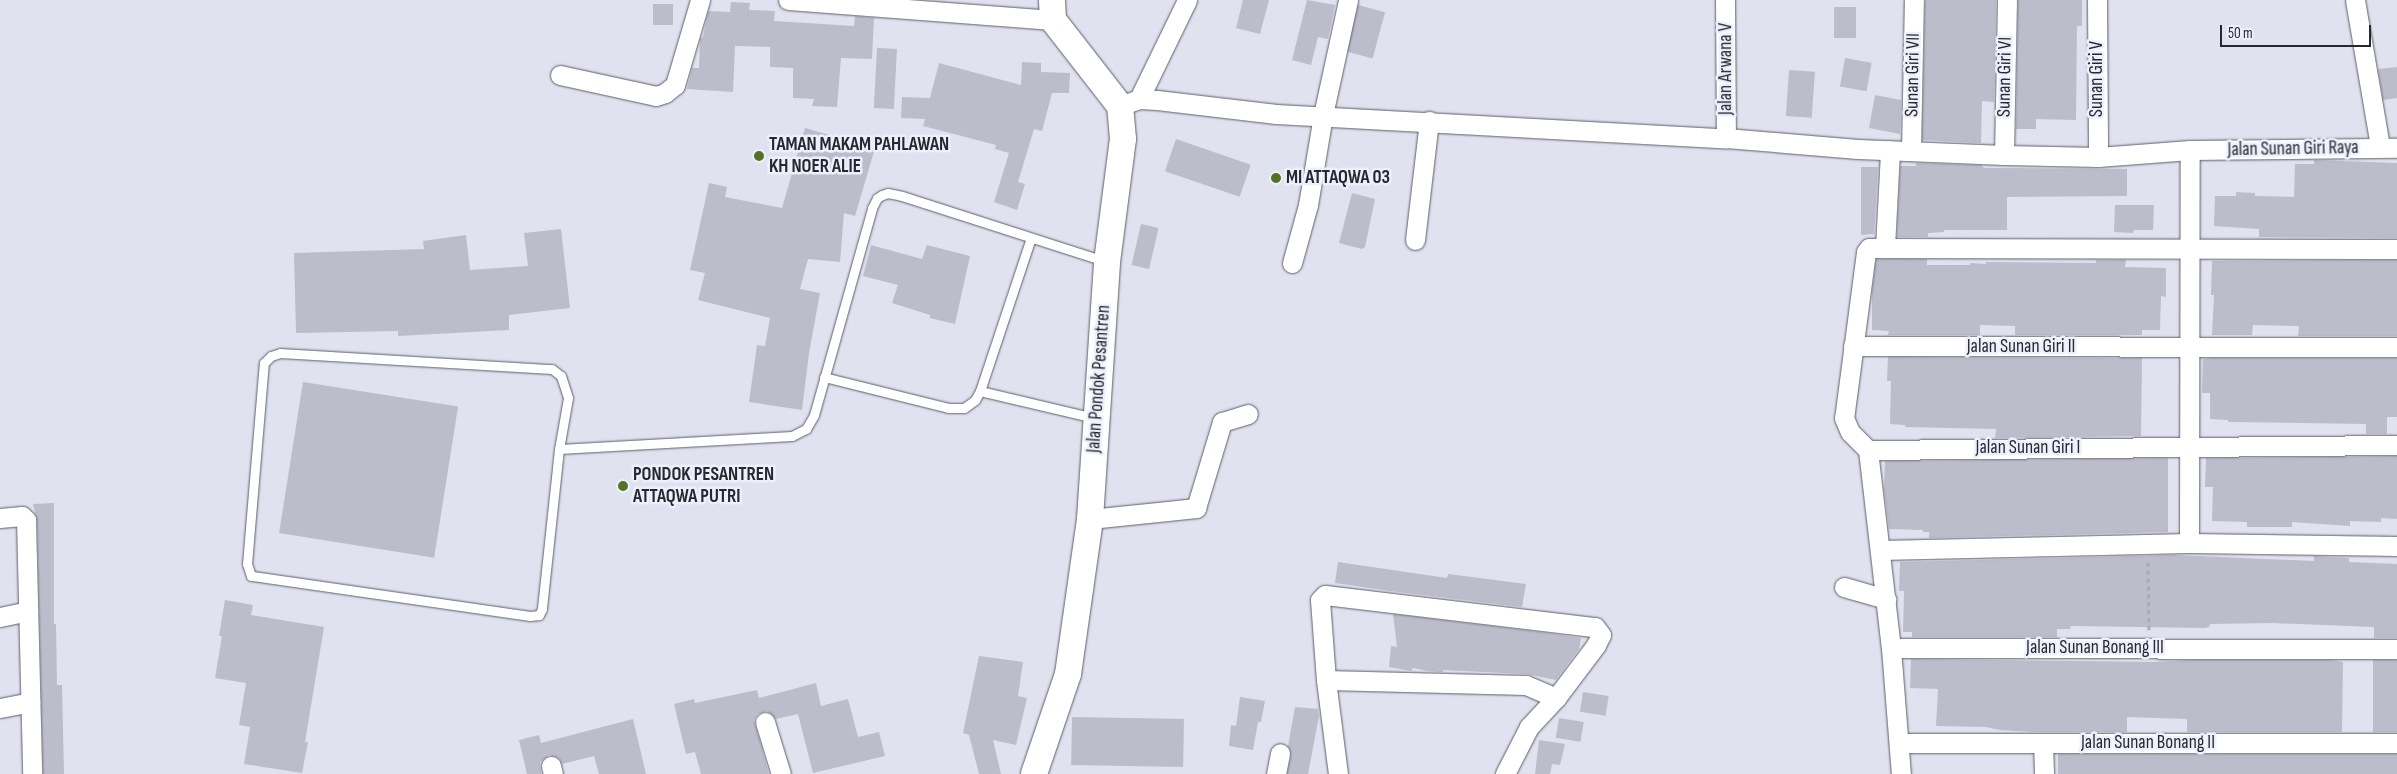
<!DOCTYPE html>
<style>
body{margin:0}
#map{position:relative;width:2397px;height:774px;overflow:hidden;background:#e0e2ef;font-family:"Sofia Sans Condensed",sans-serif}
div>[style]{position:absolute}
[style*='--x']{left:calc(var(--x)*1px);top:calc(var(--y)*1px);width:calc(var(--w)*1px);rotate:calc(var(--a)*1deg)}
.building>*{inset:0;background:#bbbdca;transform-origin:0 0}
.path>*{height:3px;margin-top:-1.5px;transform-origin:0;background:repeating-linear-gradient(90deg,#a8a9b4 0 4px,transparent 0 8px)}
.roads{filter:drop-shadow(0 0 1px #5c5e69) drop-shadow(0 0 1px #5c5e69)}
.lane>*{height:9px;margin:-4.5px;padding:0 4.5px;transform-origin:4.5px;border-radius:4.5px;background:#fff}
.street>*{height:19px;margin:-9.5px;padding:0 9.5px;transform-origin:9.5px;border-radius:9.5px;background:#fff}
.secondary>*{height:26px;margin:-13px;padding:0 13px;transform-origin:13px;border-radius:13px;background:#fff}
.dots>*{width:14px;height:14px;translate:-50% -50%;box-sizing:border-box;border:2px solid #edf0fc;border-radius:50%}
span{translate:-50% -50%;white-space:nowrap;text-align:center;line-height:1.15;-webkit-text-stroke:5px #edf0fc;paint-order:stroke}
.street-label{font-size:19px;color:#27282d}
.poi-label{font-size:19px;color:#27282d;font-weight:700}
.left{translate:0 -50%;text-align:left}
.scale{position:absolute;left:2220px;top:25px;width:151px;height:22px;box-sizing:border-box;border:2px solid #27282d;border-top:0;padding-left:6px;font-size:15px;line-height:18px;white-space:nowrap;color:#27282d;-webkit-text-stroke:4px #edf0fc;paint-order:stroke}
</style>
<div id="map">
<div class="building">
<div style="clip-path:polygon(1243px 0,1269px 0,1260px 34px,1236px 28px)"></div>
<div style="clip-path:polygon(1307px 0,1335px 5px,1328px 39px,1318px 37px,1311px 65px,1292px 60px)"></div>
<div style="clip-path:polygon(1925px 0,1996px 0,1994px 102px,1982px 101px,1981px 143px,1922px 140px)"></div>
<div style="clip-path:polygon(2018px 0,2082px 0,2082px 26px,2077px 26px,2076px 120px,2036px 119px,2036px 129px,2016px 129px)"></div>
<div style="clip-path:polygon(731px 2px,750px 3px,749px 10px,775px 11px,774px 21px,854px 26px,855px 16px,874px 18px,872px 59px,841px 58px,837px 107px,812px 106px,814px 99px,793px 98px,793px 68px,770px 67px,770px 47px,735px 46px,733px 92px,687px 89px,692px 68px,699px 68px,700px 39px,703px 37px,708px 11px,730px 12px)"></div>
<div style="left:653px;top:4px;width:20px;height:21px"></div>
<div style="left:1358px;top:5px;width:28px;height:48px;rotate:15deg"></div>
<div style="left:1834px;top:7px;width:22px;height:31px"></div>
<div style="left:877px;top:48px;width:20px;height:60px;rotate:3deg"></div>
<div style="left:1845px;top:58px;width:27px;height:29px;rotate:10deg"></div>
<div style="clip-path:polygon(1022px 62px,1041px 63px,1041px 72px,1070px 73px,1069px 93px,1052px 93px,1042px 131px,1034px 129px,1018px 182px,1025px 184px,1017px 210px,994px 202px,1009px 153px,995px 149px,996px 145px,923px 126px,925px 119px,901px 118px,902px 97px,930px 98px,939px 63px,1021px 85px)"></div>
<div style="clip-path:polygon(2397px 67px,2397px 98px,2383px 100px,2378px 69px)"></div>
<div style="left:1789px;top:70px;width:26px;height:46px;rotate:4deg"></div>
<div style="clip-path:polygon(1875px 95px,1901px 100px,1900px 134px,1869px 128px)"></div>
<div style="clip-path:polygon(805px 128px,875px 148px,855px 216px,844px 213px,840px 262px,808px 259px,800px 289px,820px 293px,809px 353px,802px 410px,749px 402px,757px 345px,765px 346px,770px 318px,698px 300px,705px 273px,690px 270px,709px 183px,727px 187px,725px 197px,782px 208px)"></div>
<div style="left:1176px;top:139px;width:79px;height:34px;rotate:19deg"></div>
<div style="clip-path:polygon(2314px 160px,2397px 163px,2397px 238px,2259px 237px,2259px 229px,2214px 226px,2215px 196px,2236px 196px,2236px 192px,2255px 193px,2255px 196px,2294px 197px,2295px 164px,2314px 164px)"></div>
<div style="clip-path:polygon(1916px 163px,1981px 165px,1984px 168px,2127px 169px,2127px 196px,2007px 197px,2007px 230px,1944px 230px,1944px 232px,1928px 233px,1928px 237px,1897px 237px,1900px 166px,1916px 166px)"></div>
<div style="clip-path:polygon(1861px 167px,1878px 167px,1874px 237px,1874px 234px,1861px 235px)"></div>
<div style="clip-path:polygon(1352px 193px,1375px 199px,1365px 247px,1362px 249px,1339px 243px)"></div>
<div style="clip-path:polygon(2115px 205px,2154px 205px,2153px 230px,2134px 230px,2133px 233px,2114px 232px)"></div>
<div style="left:1141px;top:224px;width:18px;height:42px;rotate:13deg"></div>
<div style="clip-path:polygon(561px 229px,570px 308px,509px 315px,509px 330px,398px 336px,398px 331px,296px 333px,294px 253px,424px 249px,423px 241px,466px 235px,470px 270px,528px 266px,524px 233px)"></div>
<div style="clip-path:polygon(871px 245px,922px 259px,927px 245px,970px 256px,955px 324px,930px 318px,930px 315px,892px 303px,898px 285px,863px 276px)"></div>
<div style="clip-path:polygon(1876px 259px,1927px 259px,1927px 265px,1970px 265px,1970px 263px,1986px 264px,1986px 262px,2096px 263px,2096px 260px,2126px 260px,2125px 267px,2166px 268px,2166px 297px,2161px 296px,2160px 330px,2142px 330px,2142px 335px,2015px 335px,2015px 326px,1980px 325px,1980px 335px,1888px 335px,1889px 331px,1872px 330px,1872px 290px)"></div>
<div style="clip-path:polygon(2397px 260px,2397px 336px,2298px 336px,2299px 326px,2253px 325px,2252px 335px,2212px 335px,2214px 295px,2211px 295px,2212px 261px)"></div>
<div style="clip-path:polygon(1888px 357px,2142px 358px,2141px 436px,1995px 438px,1996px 429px,1905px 427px,1905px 425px,1890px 424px,1891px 381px,1887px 381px)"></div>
<div style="clip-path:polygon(2212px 358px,2397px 358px,2397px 417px,2387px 417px,2387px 434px,2366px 434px,2366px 424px,2228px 422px,2228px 420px,2210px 419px,2210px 393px,2202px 393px,2203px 359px)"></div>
<div style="left:303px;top:382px;width:157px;height:153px;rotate:9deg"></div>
<div style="clip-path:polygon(2397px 456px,2397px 519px,2381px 518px,2381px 522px,2350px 521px,2350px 526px,2292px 522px,2292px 527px,2247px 527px,2247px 522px,2212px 521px,2213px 487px,2205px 487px,2206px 458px)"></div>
<div style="clip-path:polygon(2168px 458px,2168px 532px,1929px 538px,1929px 532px,1923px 532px,1923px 530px,1889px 529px,1884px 488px,1885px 461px)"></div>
<div style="clip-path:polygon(54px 503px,54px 624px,56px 624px,57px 685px,62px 685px,64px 774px,43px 774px,37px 520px,33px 504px)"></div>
<div style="clip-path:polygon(2174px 555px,2314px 561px,2314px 556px,2349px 558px,2349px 562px,2397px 564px,2397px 638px,2374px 638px,2374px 627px,2272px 623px,2210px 624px,2209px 627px,2205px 628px,2071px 626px,2070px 629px,2057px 629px,2057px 637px,1912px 637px,1912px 632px,1903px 632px,1904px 591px,1899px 591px,1900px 562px)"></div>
<div style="clip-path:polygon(1338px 562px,1447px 578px,1448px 574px,1526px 584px,1522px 607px,1390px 591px,1335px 583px)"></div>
<div style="clip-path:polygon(225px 600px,253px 605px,251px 615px,324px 627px,305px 742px,308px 742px,302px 773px,244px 764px,250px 727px,239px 725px,246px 683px,215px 678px,222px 636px,219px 636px)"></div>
<div style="clip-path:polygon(1393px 614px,1540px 632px,1581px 638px,1579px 649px,1556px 680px,1526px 674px,1443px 670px,1443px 672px,1428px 671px,1413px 668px,1411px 671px,1389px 667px,1391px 646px,1397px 647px)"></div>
<div style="clip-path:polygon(979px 656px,1023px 662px,1018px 696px,1027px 698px,1016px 745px,993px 740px,1001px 774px,979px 774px,969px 735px,963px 733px)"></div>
<div style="clip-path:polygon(1911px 659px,2154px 662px,2189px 660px,2331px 660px,2343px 662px,2342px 732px,2187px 732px,2187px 719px,2127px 717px,2127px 732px,2036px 732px,2000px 730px,1986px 727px,1936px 726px,1938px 689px,1910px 688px)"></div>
<div style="left:2373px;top:660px;width:24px;height:72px"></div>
<div style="clip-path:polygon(816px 683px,821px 706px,848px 699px,858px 737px,879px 732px,885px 756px,813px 773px,798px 714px,776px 719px,767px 711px,757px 714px,754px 720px,769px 774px,701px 774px,695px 752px,686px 754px,674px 704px,694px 699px,695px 703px,757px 690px,759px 698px)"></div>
<div style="left:1583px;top:692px;width:26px;height:20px;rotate:9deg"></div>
<div style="clip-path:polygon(1240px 697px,1265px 701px,1261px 722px,1258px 722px,1253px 750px,1229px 746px,1231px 725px,1236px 726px)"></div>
<div style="clip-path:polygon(1295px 707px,1318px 709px,1319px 716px,1308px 774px,1287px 774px,1291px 755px,1288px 746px)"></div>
<div style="left:1072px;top:717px;width:112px;height:48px;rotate:1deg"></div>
<div style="left:1559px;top:718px;width:25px;height:20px;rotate:9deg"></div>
<div style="clip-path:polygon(633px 719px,646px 774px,599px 774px,594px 756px,562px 764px,559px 758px,549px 755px,540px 762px,541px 774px,527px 774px,519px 740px,539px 735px,541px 743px)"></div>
<div style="clip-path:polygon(1539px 740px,1565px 744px,1560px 765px,1552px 764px,1550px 774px,1535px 774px)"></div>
<div style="left:2058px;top:754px;width:339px;height:20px"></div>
</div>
<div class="path">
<div style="--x:2148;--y:562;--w:69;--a:89.2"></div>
</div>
<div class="roads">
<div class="lane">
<div style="--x:280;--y:353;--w:272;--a:3.4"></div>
<div style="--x:552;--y:369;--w:11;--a:38"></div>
<div style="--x:561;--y:376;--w:23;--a:72"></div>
<div style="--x:568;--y:398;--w:52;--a:100"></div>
<div style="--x:559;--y:449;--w:161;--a:96.1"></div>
<div style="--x:542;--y:609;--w:7;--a:117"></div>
<div style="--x:539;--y:615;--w:9;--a:174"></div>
<div style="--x:530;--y:616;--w:282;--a:-171.8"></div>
<div style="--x:251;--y:576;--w:13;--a:-108"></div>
<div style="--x:247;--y:564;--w:202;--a:-85.2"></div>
<div style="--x:264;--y:363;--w:10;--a:-45"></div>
<div style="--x:271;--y:356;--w:9;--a:-18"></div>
<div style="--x:824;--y:377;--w:128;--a:14"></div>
<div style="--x:948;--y:408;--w:16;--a:0"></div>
<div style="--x:964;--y:408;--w:14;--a:-36"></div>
<div style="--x:975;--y:400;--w:10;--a:-61"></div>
<div style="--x:980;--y:391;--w:161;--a:-71.6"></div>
<div style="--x:980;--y:391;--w:117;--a:13.3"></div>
<div style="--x:559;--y:449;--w:233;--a:-3.2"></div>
<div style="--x:792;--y:436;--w:16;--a:-27"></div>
<div style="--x:806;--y:429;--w:16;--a:-60"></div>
<div style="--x:814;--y:415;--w:215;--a:-74.3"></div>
<div style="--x:872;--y:208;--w:11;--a:-63"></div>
<div style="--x:877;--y:198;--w:6;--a:-31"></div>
<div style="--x:882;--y:195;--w:6;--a:-18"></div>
<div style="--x:888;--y:193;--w:14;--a:12"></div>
<div style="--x:902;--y:196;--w:212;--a:17.8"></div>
</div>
<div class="street">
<div style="--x:788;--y:0;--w:266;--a:4.3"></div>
<div style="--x:1725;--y:0;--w:138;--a:89.6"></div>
<div style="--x:2097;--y:0;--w:157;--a:89.6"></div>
<div style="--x:2355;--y:0;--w:149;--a:80.3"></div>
<div style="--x:560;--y:75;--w:98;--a:12.3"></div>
<div style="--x:656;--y:96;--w:9;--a:-18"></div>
<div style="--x:665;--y:93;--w:13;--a:-39"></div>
<div style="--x:675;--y:85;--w:89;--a:-73.6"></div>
<div style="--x:1139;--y:99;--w:110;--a:-64.1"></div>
<div style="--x:1120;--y:106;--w:20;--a:-20"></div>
<div style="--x:1139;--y:99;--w:18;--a:3"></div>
<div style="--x:1157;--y:100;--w:120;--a:6.7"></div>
<div style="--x:1276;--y:114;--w:451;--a:3.1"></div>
<div style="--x:1726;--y:138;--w:132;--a:4.8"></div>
<div style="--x:1858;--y:149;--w:146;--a:2.4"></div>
<div style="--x:2004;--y:155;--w:94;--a:1.2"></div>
<div style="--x:2098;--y:157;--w:92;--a:-4.4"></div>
<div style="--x:2190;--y:150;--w:207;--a:-0.6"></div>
<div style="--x:1911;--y:151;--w:151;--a:-88.9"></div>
<div style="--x:2004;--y:155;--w:155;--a:-88.9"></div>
<div style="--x:1415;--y:240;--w:120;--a:-83.3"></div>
<div style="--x:1885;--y:247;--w:97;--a:-87"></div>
<div style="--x:2397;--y:249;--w:528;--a:-179.89"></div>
<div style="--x:1869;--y:248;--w:5;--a:127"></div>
<div style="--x:1866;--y:252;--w:167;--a:97.5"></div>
<div style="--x:1844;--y:418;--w:15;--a:67"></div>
<div style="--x:1850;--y:432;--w:25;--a:45"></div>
<div style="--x:1868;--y:450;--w:199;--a:83.4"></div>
<div style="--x:1891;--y:648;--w:506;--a:0.11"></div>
<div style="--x:1292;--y:263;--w:60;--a:-74.6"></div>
<div style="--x:1308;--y:205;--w:91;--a:-80.5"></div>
<div style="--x:1323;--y:115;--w:118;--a:-77.7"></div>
<div style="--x:1853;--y:346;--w:544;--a:0.11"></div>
<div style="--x:1868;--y:450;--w:529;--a:-0.54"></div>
<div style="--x:0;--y:518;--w:22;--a:-5"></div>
<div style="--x:22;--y:516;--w:6;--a:45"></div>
<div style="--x:26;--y:520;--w:254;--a:88.6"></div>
<div style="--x:1090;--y:519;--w:107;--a:-5.9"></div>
<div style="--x:1196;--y:508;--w:90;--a:-73.2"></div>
<div style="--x:1222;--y:422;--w:27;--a:-17"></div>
<div style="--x:2189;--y:543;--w:393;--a:-89.9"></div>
<div style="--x:1881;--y:550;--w:308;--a:-1.3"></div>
<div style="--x:2189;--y:543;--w:208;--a:0.8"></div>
<div style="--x:1844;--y:587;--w:44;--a:15.9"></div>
<div style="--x:0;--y:617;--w:29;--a:-12"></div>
<div style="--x:1891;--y:648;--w:126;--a:85.5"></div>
<div style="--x:1326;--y:680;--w:200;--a:1.4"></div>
<div style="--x:1526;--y:685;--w:33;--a:23"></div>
<div style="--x:1556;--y:698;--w:40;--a:133"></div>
<div style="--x:1529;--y:727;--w:53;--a:117.1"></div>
<div style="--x:0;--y:708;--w:31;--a:-11"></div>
<div style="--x:765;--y:722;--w:54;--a:72.9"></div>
<div style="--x:1899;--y:743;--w:498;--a:0"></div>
<div style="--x:2043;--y:743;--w:31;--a:88"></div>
<div style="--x:551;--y:766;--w:8;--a:76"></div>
<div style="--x:1276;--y:774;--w:21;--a:-79"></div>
<div style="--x:1338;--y:774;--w:95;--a:-97.3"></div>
<div style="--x:1326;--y:680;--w:80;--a:-94.3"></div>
<div style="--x:1320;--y:600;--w:7;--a:-45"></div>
<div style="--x:1325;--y:595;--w:272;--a:6.8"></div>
<div style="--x:1595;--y:627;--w:10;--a:53"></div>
<div style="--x:1601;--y:635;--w:11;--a:117"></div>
<div style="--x:1596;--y:645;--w:66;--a:127"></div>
</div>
<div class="secondary">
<div style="--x:1034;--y:774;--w:106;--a:-71.2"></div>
<div style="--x:1068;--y:674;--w:157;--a:-81.9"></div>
<div style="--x:1090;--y:519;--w:258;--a:-86.2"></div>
<div style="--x:1107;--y:262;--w:124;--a:-82.6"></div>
<div style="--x:1123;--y:139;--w:33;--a:-95"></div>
<div style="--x:1120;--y:106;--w:109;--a:-127.9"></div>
<div style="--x:1053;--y:20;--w:20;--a:-93"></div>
</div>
</div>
<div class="dots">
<div style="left:759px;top:156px;background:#557126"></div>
<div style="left:1276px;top:178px;background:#557126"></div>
<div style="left:623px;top:486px;background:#557126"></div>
</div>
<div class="street-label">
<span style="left:1726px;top:69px;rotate:-90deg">Jalan Arwana V</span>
<span style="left:1913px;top:75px;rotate:-89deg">Sunan Giri VII</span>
<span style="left:2005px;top:77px;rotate:-89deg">Sunan Giri VI</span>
<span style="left:2097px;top:79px;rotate:-90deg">Sunan Giri V</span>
<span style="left:2293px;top:149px;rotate:-1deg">Jalan Sunan Giri Raya</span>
<span style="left:2021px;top:347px">Jalan Sunan Giri II</span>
<span style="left:1099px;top:379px;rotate:-86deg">Jalan Pondok Pesantren</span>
<span style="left:2028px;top:448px">Jalan Sunan Giri I</span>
<span style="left:2095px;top:648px">Jalan Sunan Bonang III</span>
<span style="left:2148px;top:743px">Jalan Sunan Bonang II</span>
</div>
<div class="poi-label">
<span class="left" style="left:769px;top:156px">TAMAN MAKAM PAHLAWAN<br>KH NOER ALIE</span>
<span class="left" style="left:1286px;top:178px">MI ATTAQWA 03</span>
<span class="left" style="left:633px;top:486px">PONDOK PESANTREN<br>ATTAQWA PUTRI</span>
</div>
<div class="scale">50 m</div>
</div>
